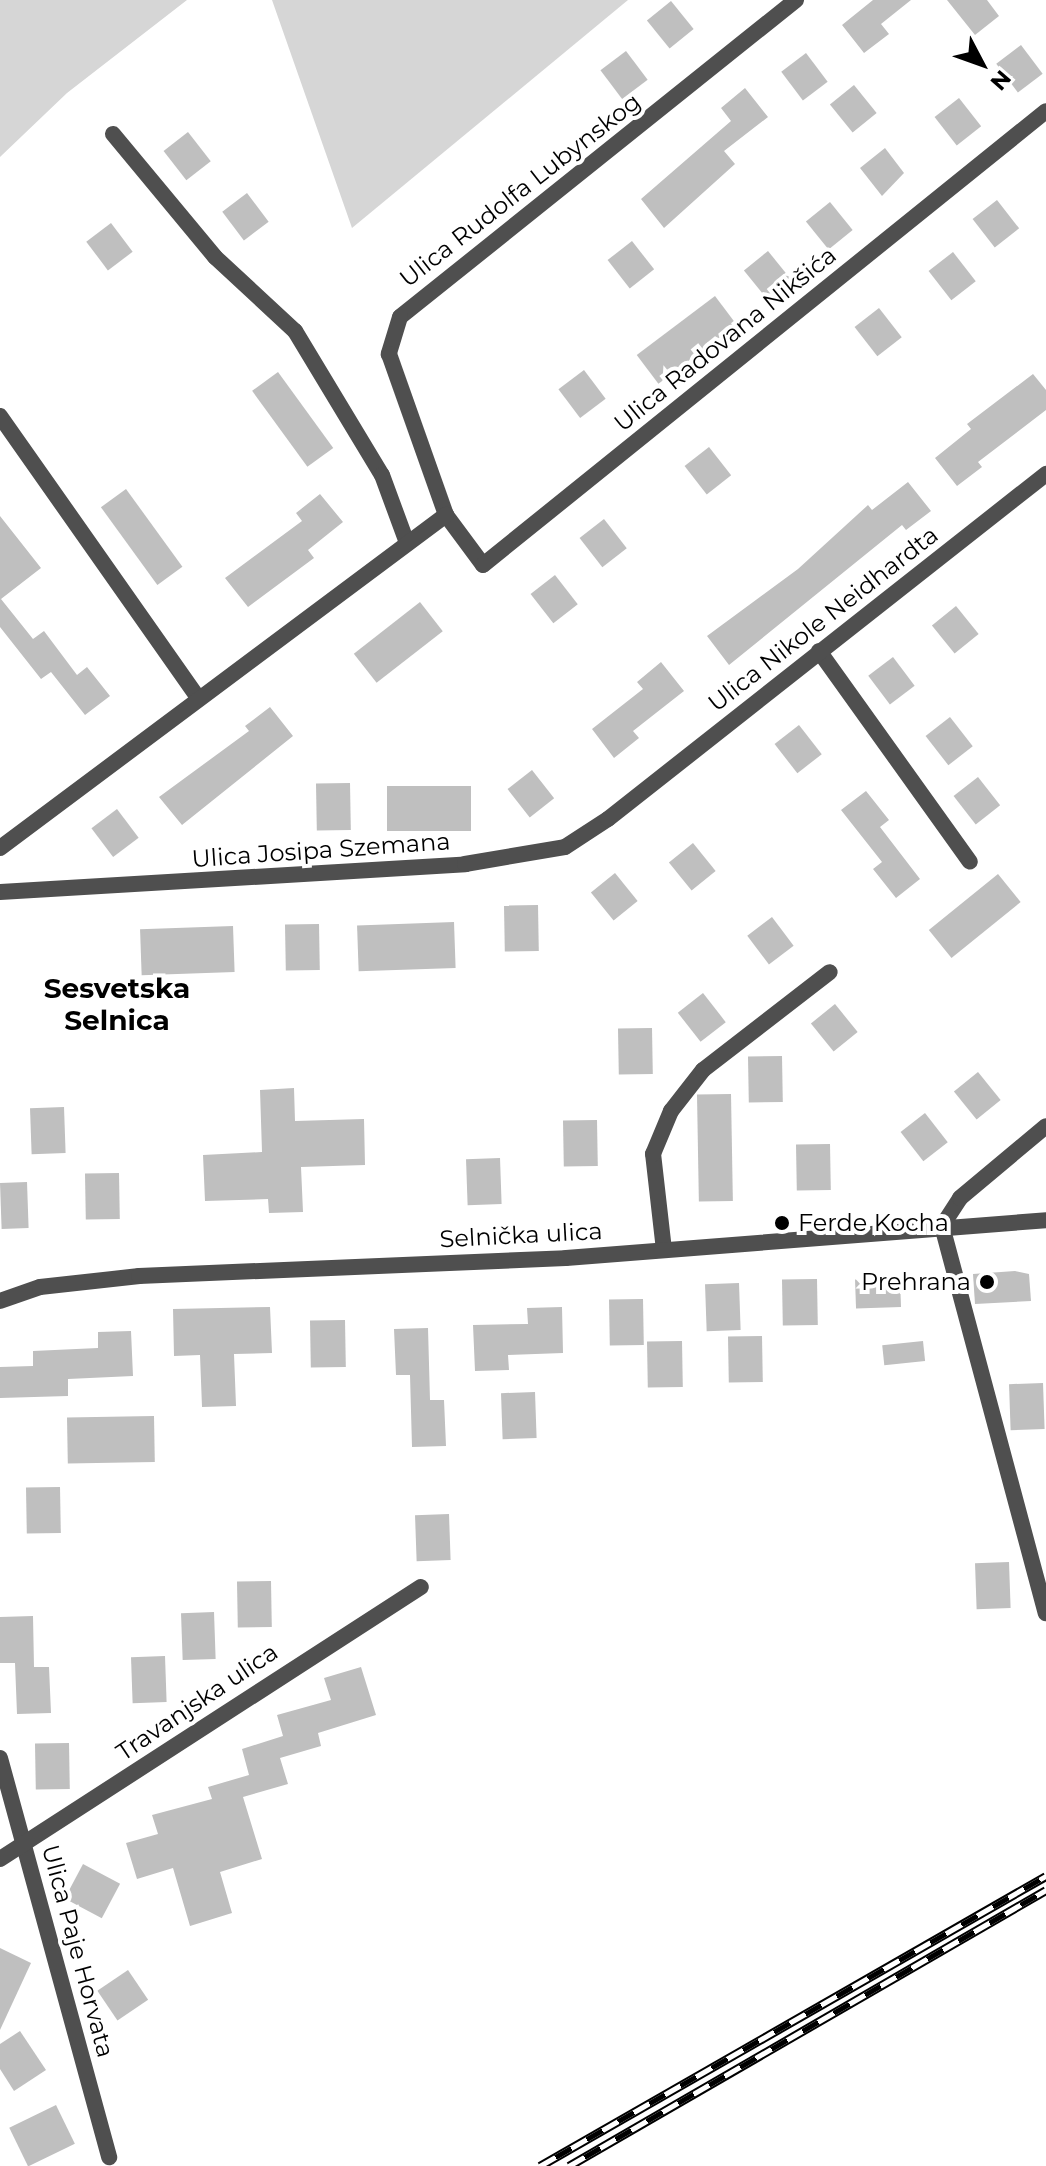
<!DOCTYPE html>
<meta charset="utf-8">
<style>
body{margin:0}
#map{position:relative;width:1046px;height:2166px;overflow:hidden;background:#fff;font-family:Montserrat,sans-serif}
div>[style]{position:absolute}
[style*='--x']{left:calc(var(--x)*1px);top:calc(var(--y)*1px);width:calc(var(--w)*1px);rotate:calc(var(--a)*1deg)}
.green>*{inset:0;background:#d6d6d6}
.building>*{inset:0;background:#bfbfbf;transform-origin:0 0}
.minor>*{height:16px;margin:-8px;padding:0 8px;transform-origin:8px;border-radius:8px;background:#4f4f4f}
.tertiary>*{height:16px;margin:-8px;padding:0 8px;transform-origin:8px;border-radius:8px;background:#4f4f4f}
.rail>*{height:9px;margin-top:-4.5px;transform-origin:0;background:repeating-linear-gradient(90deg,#fff 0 18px,#000 0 36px);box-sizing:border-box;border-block:2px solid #000}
.dots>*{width:22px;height:22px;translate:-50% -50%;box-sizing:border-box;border:4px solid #fff;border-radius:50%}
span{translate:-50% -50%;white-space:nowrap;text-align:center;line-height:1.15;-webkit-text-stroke:8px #fff;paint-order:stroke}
.street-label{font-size:24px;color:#000}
.poi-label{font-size:24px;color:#000}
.left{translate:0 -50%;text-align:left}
.right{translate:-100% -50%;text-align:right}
.quarter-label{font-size:28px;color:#000;font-weight:700}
.north{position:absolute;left:942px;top:24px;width:80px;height:80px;-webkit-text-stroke:6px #fff;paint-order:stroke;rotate:131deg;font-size:22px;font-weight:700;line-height:32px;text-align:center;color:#000}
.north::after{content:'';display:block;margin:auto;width:28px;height:36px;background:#000;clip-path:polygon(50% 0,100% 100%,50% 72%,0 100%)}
</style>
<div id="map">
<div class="green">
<div style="clip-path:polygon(0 0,187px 0,67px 93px,0 157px)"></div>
<div style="clip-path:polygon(272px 0,628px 0,352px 228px)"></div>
</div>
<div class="building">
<div style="clip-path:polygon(873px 0,911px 0,881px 24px,889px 34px,864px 53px,842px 25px)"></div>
<div style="clip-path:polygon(947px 0,987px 0,999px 16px,975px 35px)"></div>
<div style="left:671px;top:1px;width:36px;height:31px;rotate:51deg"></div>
<div style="left:1021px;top:45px;width:36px;height:31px;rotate:53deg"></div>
<div style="left:626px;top:51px;width:36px;height:32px;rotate:53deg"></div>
<div style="left:806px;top:53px;width:36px;height:31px;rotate:53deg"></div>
<div style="left:854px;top:85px;width:36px;height:31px;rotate:51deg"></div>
<div style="clip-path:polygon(745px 88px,768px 117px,724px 151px,735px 164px,664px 228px,641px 199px,731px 121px,721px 108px)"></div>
<div style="left:959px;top:98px;width:36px;height:31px;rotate:52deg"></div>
<div style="left:188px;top:132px;width:37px;height:31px;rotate:52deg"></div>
<div style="clip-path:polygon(885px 148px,904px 173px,882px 196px,860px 168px)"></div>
<div style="left:247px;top:193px;width:36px;height:31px;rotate:53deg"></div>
<div style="left:997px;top:200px;width:36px;height:31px;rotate:52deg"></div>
<div style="left:830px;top:202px;width:36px;height:31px;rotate:51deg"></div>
<div style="left:111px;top:223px;width:36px;height:31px;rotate:53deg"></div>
<div style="left:632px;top:241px;width:36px;height:31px;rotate:52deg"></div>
<div style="left:768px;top:251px;width:36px;height:31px;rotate:51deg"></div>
<div style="left:953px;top:252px;width:37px;height:31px;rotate:52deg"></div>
<div style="left:715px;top:296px;width:36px;height:98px;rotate:53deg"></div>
<div style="left:879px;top:308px;width:37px;height:31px;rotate:52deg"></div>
<div style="left:584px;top:370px;width:36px;height:32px;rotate:53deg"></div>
<div style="left:278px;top:372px;width:94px;height:32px;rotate:54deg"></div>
<div style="clip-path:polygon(1033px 374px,1046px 390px,1046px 410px,978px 462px,982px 467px,957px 486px,935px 458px,971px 429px,967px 424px)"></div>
<div style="left:709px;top:447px;width:36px;height:31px;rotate:52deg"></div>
<div style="clip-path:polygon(908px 482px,931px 511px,906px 530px,902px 525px,729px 665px,707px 636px,798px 569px,868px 505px,872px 510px)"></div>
<div style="left:126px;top:489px;width:96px;height:31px;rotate:54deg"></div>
<div style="clip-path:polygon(320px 494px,343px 522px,308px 550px,314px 558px,248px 607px,225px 578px,302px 521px,296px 513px)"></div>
<div style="clip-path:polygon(0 516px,41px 568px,1px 599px,33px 639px,44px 631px,77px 675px,87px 667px,110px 696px,85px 715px,51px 672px,41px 679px,0 627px)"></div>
<div style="left:604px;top:519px;width:37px;height:31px;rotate:52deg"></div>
<div style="left:555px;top:575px;width:37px;height:31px;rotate:52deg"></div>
<div style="left:420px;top:602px;width:37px;height:84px;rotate:52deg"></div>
<div style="left:956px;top:606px;width:36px;height:31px;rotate:51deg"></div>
<div style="left:893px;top:657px;width:36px;height:31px;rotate:53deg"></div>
<div style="clip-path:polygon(661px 662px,684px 691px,633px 731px,639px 738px,614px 758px,592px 729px,643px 689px,637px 682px)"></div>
<div style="clip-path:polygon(270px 707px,293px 736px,182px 825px,159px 797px,249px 731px,245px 726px)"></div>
<div style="left:950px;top:717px;width:37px;height:31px;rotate:52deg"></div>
<div style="left:799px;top:725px;width:37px;height:31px;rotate:52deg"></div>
<div style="left:532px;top:770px;width:36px;height:31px;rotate:52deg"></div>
<div style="left:978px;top:777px;width:36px;height:31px;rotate:52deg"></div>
<div style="left:350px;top:783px;width:47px;height:34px;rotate:89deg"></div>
<div style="left:387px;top:786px;width:84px;height:45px"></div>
<div style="clip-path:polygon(866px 791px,889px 820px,880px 827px,920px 879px,896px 898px,873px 869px,882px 862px,841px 810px)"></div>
<div style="left:117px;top:809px;width:36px;height:32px;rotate:53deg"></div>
<div style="left:693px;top:843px;width:36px;height:31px;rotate:51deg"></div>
<div style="left:615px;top:873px;width:36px;height:31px;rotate:51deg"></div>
<div style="left:998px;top:874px;width:36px;height:89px;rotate:51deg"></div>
<div style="left:538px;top:905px;width:46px;height:34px;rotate:89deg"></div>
<div style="left:772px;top:917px;width:36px;height:31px;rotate:53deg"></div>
<div style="left:454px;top:922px;width:46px;height:97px;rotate:88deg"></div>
<div style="left:319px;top:924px;width:46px;height:34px;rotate:89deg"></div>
<div style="left:233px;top:926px;width:46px;height:93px;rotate:88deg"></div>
<div style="left:703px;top:993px;width:37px;height:32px;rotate:52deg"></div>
<div style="left:835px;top:1004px;width:36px;height:31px;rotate:51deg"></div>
<div style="left:652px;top:1028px;width:46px;height:34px;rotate:89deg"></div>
<div style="left:782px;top:1056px;width:46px;height:34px;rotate:89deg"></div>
<div style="left:978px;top:1072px;width:36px;height:31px;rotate:51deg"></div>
<div style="clip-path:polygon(294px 1088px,295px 1121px,364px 1119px,365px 1165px,301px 1167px,303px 1212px,269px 1213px,268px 1199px,205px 1201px,203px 1155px,262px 1152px,260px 1090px)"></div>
<div style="left:731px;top:1094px;width:107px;height:34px;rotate:89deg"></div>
<div style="left:64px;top:1107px;width:46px;height:34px;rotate:88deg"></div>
<div style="left:925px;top:1113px;width:37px;height:31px;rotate:52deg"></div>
<div style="left:597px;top:1120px;width:46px;height:34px;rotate:89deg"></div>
<div style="left:830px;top:1144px;width:46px;height:34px;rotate:89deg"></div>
<div style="left:500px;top:1158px;width:46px;height:34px;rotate:88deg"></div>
<div style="left:119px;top:1173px;width:46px;height:34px;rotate:89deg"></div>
<div style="left:27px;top:1182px;width:46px;height:27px;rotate:88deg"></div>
<div style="clip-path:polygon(1015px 1271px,1029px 1274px,1031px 1301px,975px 1304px,973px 1274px)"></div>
<div style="left:900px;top:1278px;width:29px;height:45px;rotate:88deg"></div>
<div style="left:817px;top:1279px;width:46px;height:35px;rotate:89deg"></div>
<div style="left:739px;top:1283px;width:47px;height:34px;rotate:88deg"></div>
<div style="left:643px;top:1299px;width:46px;height:34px;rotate:89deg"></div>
<div style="clip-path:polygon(270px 1307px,272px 1353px,234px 1354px,236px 1406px,202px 1407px,200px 1355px,174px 1356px,173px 1309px)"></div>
<div style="clip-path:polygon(562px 1307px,563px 1353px,508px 1355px,509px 1370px,475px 1371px,473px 1325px,528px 1324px,527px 1308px)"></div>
<div style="left:345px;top:1320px;width:47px;height:35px;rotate:89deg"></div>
<div style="clip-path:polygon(428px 1328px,430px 1400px,444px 1400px,446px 1446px,412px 1447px,410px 1375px,396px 1375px,394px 1329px)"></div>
<div style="clip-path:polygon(131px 1331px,133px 1376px,68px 1379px,68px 1396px,0 1398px,0 1367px,33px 1366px,33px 1351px,98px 1348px,98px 1332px)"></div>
<div style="left:762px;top:1336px;width:46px;height:34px;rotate:89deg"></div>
<div style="left:682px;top:1341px;width:46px;height:35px;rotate:89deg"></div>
<div style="left:923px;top:1341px;width:20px;height:41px;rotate:84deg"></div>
<div style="left:1043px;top:1383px;width:46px;height:34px;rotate:88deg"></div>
<div style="left:535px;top:1392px;width:46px;height:34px;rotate:88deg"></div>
<div style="left:154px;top:1416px;width:46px;height:87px;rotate:89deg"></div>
<div style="left:60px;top:1487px;width:46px;height:34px;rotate:89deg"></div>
<div style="left:449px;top:1514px;width:46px;height:34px;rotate:88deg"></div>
<div style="left:1009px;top:1562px;width:46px;height:34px;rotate:88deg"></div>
<div style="left:271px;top:1581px;width:46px;height:34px;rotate:89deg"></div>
<div style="left:214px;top:1612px;width:47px;height:33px;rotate:88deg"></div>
<div style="clip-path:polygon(33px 1616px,34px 1667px,49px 1667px,51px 1713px,17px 1714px,15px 1663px,0 1663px,0 1617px)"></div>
<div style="left:165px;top:1656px;width:46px;height:34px;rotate:88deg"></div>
<div style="clip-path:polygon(361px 1667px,376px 1715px,318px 1733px,321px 1746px,280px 1758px,288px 1784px,243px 1797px,262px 1859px,220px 1872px,232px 1913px,190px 1926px,173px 1868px,137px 1879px,126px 1843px,158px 1834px,152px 1815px,212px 1799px,208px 1787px,249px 1775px,242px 1749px,283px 1736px,277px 1715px,331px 1700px,324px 1678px)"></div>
<div style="left:69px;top:1743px;width:46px;height:34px;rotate:89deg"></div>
<div style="left:83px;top:1864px;width:42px;height:39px;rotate:28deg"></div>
<div style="clip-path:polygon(0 1948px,31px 1963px,0 2030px)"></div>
<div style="left:128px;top:1970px;width:36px;height:37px;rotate:56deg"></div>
<div style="clip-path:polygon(20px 2031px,46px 2070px,14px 2091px,0 2069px,0 2044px)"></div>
<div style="left:56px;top:2105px;width:43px;height:52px;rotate:64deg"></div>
</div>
<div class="minor">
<div style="--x:796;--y:0;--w:507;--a:141.32"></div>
<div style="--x:400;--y:317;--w:39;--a:107"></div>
<div style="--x:389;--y:354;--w:171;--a:70.5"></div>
<div style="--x:446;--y:515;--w:62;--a:53.5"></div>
<div style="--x:483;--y:565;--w:723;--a:-38.88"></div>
<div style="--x:113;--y:134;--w:160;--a:50.3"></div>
<div style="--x:215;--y:257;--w:109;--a:42.8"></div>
<div style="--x:295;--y:331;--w:168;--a:58.9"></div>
<div style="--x:382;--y:475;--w:72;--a:69.8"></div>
<div style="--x:0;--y:416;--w:345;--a:54.9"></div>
<div style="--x:819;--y:651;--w:259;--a:54.4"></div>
<div style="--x:0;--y:848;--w:557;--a:-36.75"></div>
<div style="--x:0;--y:892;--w:466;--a:-3.4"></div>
<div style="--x:465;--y:864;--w:101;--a:-9.6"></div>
<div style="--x:565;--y:847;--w:51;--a:-33.1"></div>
<div style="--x:608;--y:819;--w:558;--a:-38.23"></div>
<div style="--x:942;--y:1226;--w:401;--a:75"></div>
<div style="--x:664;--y:1250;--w:97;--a:-96.5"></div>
<div style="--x:653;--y:1154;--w:47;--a:-67.3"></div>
<div style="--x:671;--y:1111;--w:52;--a:-52"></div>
<div style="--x:703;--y:1070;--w:160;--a:-37.7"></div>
<div style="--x:0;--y:1758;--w:414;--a:74.7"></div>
<div style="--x:0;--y:1859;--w:501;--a:-32.87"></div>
</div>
<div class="tertiary">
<div style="--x:942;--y:1226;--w:33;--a:-57"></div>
<div style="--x:960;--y:1198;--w:112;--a:-39.9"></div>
<div style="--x:0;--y:1301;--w:42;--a:-19.3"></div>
<div style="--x:40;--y:1287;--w:100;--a:-6.3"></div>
<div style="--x:139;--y:1276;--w:427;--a:-2.4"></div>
<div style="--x:566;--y:1258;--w:482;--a:-4.5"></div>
</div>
<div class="rail">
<div style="--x:540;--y:2166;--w:583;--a:-29.82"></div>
<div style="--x:569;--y:2166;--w:551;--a:-30.05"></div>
</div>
<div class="dots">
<div style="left:782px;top:1223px;background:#000"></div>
<div style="left:987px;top:1282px;background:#000"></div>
</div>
<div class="street-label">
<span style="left:520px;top:190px;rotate:-38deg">Ulica Rudolfa Lubynskog</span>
<span style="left:725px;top:339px;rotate:-39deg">Ulica Radovana Nikšića</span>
<span style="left:823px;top:619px;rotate:-38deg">Ulica Nikole Neidhardta</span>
<span style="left:321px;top:850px;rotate:-4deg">Ulica Josipa Szemana</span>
<span style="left:521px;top:1235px;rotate:-3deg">Selnička ulica</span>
<span style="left:197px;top:1702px;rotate:-34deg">Travanjska ulica</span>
<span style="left:78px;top:1951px;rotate:75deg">Ulica Paje Horvata</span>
</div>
<div class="poi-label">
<span class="left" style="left:798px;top:1223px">Ferde Kocha</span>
<span class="right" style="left:971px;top:1282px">Prehrana</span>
</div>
<div class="quarter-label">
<span style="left:117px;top:1004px">Sesvetska<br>Selnica</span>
</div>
<div class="north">N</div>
</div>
